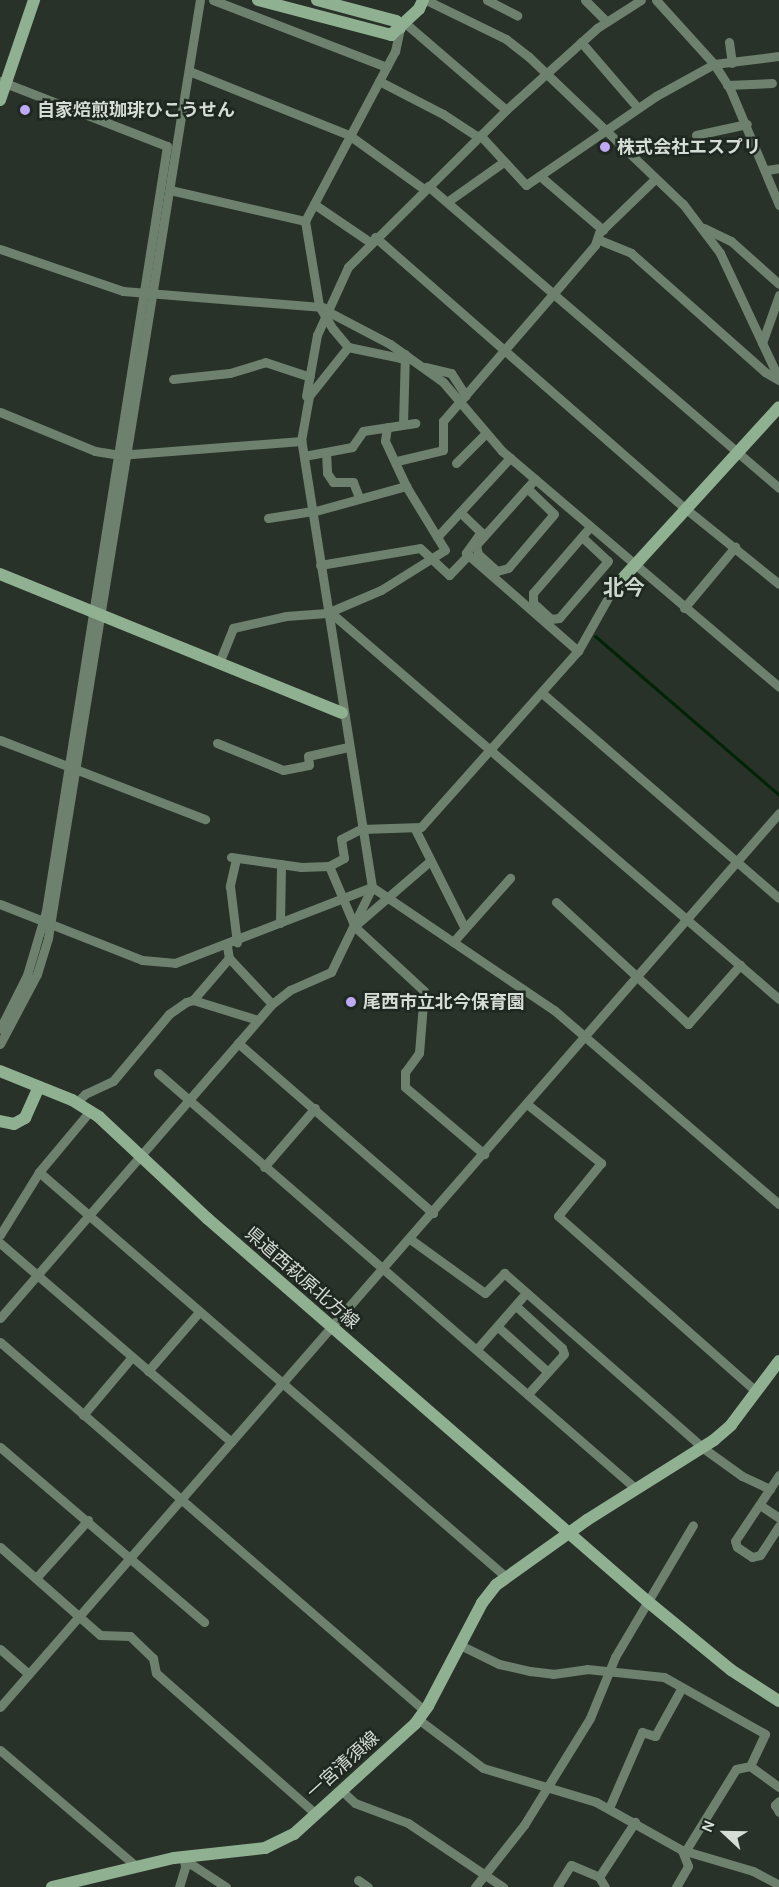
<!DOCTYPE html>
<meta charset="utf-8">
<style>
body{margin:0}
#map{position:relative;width:779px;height:1887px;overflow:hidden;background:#293229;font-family:Karla,"Noto Sans JP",sans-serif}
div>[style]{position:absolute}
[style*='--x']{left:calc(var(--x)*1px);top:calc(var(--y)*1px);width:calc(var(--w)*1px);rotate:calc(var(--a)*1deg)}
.stream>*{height:3px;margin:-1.5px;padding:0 1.5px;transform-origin:1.5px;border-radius:1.5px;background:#012306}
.street>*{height:9px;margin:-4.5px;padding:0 4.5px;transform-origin:4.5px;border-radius:4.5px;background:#6d816e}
.secondary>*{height:12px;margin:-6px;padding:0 6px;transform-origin:6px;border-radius:6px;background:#8fb091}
.dots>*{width:16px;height:16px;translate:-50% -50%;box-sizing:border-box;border:3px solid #1f2820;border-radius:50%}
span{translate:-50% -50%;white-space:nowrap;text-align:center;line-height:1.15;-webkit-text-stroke:5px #1f2820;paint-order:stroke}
.poi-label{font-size:18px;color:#d6dcd6;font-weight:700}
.left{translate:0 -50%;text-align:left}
.street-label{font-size:18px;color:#d6dcd6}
.quarter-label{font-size:21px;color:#ccd8cc;font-weight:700}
.north{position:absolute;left:695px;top:1803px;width:60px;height:60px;-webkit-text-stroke:4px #1f2820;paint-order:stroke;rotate:292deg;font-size:16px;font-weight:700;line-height:24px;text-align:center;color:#d6dcd6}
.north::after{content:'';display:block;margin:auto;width:21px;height:27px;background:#d6dcd6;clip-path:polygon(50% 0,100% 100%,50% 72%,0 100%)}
</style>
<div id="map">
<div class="stream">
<div style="--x:595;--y:636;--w:243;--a:40.8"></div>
<div style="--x:40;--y:948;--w:15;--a:-74"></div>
</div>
<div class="street">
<div style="--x:213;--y:0;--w:186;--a:21.1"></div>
<div style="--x:426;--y:0;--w:89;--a:26"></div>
<div style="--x:506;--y:39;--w:29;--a:38"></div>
<div style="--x:529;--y:57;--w:213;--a:43.7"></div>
<div style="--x:683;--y:204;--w:61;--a:52.9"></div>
<div style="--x:720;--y:253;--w:139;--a:64.9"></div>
<div style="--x:487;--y:0;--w:34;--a:27"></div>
<div style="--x:585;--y:0;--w:30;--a:45"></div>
<div style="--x:656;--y:0;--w:86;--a:47.8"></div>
<div style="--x:714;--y:64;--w:30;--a:57"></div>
<div style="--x:730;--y:89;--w:126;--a:67.1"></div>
<div style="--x:405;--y:23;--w:133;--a:40.7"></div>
<div style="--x:400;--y:28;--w:24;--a:102"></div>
<div style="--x:395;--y:51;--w:192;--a:117.9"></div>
<div style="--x:305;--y:221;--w:86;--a:80.6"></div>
<div style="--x:319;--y:306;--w:27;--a:59"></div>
<div style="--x:333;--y:329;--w:23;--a:50"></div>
<div style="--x:348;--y:347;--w:53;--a:11.9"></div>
<div style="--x:400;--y:358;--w:6;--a:-39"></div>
<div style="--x:581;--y:42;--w:87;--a:49.2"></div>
<div style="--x:729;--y:42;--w:21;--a:82"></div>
<div style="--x:189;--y:71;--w:172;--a:21.8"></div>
<div style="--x:349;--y:135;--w:92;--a:35.8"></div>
<div style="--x:0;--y:81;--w:179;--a:21.3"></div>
<div style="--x:167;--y:146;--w:775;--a:98.99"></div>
<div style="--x:46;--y:911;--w:67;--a:106.5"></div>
<div style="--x:27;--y:975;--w:60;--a:116.6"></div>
<div style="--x:379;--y:81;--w:72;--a:27.3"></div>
<div style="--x:443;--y:114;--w:42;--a:33.3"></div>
<div style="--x:727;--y:85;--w:45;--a:-2.5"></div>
<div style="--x:480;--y:135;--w:68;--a:47.4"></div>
<div style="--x:526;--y:185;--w:158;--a:-34.4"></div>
<div style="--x:656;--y:96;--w:66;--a:-28.9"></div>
<div style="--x:714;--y:64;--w:65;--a:-7"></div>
<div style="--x:696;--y:135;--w:52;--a:-12.2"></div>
<div style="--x:767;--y:170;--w:12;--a:-9"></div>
<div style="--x:540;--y:176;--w:83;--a:40.6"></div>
<div style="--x:428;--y:186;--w:463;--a:40.7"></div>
<div style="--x:170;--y:190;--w:139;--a:12.9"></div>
<div style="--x:447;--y:202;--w:67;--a:-35.3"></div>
<div style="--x:314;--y:204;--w:68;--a:34.2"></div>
<div style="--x:704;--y:228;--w:30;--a:26"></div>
<div style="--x:731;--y:241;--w:64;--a:41.9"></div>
<div style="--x:375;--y:237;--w:413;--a:41.2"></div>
<div style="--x:686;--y:509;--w:119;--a:38.9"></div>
<div style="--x:597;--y:239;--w:37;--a:22"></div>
<div style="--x:631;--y:253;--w:179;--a:41.6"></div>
<div style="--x:765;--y:372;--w:16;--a:30"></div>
<div style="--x:0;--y:249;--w:130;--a:18.9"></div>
<div style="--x:123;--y:291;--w:201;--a:4.6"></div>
<div style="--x:327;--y:311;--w:71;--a:27.6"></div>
<div style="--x:390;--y:344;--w:65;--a:35.6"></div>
<div style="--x:443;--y:382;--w:91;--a:49.5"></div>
<div style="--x:502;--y:451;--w:364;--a:40.4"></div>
<div style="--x:762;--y:343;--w:51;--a:-70.5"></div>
<div style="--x:425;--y:367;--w:27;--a:13"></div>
<div style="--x:451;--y:373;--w:27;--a:57"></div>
<div style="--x:173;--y:379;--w:57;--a:-6"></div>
<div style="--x:230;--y:373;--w:37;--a:-17"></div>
<div style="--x:265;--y:362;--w:47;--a:18.4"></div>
<div style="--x:306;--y:396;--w:62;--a:-79.8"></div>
<div style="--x:317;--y:335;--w:75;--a:-65.5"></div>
<div style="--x:348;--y:267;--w:223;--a:-44.8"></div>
<div style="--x:506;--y:110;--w:122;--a:-42"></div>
<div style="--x:597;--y:28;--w:52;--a:-32.5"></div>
<div style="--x:0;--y:412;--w:103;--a:22.3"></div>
<div style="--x:95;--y:451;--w:24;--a:9"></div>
<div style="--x:119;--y:455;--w:183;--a:-4.4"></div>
<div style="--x:403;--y:424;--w:70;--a:-88.4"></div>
<div style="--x:326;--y:452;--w:21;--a:87"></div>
<div style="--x:327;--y:473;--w:11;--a:56"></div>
<div style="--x:333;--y:482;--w:20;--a:0"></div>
<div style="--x:353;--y:482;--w:17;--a:69"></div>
<div style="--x:304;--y:456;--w:49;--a:-10.6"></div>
<div style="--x:352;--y:447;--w:19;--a:-55"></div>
<div style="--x:363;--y:431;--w:53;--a:-8.7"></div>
<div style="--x:397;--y:461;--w:47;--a:-13.4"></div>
<div style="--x:443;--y:450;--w:29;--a:-90"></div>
<div style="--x:443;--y:421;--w:169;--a:-49.1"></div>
<div style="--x:554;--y:293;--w:63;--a:-49.5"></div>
<div style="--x:595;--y:245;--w:13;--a:-72"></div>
<div style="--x:599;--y:233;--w:78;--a:-44"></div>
<div style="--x:456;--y:463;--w:41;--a:-45"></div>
<div style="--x:527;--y:488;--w:37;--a:44"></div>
<div style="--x:554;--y:514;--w:71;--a:130.4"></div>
<div style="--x:508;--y:568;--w:11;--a:165"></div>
<div style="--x:497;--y:571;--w:25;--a:-138"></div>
<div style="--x:478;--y:554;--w:9;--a:-103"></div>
<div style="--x:476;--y:545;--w:76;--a:-48.2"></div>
<div style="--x:527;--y:488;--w:12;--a:-48"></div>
<div style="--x:312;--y:512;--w:98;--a:-15.5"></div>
<div style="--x:461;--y:513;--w:28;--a:44"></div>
<div style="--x:481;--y:532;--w:26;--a:126"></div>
<div style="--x:466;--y:553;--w:149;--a:41.2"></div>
<div style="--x:268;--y:518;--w:45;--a:-9"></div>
<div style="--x:437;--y:537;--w:108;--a:-47.3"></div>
<div style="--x:582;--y:537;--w:35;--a:43"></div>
<div style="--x:608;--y:561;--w:75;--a:130.7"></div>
<div style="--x:559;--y:618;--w:8;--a:173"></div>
<div style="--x:551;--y:619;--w:24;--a:-138"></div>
<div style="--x:533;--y:603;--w:10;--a:-90"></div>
<div style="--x:533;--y:593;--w:87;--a:-49.2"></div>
<div style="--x:320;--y:565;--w:101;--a:-9.6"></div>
<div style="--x:420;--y:548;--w:40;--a:43"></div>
<div style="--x:449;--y:575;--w:28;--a:-46"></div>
<div style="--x:684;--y:608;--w:80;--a:-50.1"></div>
<div style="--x:330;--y:612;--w:593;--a:40.76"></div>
<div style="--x:219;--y:663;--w:38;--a:-68"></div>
<div style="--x:233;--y:628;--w:54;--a:-12.8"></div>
<div style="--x:286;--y:616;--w:41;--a:-4.2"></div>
<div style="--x:327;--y:613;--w:59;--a:-23.1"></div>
<div style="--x:381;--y:590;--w:75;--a:-32"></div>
<div style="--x:445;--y:550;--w:75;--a:-121.4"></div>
<div style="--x:406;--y:486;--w:50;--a:-115"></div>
<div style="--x:385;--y:441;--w:14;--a:-82"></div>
<div style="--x:542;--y:693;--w:313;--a:40.9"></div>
<div style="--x:0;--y:740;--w:220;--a:21.1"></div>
<div style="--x:217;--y:743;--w:71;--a:22.2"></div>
<div style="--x:283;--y:770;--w:26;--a:-11"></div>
<div style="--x:309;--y:765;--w:9;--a:-96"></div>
<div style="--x:308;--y:756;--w:41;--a:-12.7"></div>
<div style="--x:415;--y:829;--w:110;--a:63.4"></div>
<div style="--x:231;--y:857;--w:71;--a:8.1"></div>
<div style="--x:301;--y:867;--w:28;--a:-2"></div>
<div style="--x:329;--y:866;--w:17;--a:-28"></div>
<div style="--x:344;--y:858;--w:19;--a:-99"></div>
<div style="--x:341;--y:839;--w:22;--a:-27"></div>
<div style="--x:361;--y:829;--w:60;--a:-1.9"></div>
<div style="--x:421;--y:827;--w:236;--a:-48.3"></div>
<div style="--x:578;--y:651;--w:71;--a:-60.6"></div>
<div style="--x:236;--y:859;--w:28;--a:103"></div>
<div style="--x:230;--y:886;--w:57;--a:83"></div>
<div style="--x:329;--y:866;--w:66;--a:66.9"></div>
<div style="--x:355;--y:927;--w:94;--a:42.8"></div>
<div style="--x:424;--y:991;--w:62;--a:94.6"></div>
<div style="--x:419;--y:1053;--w:24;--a:126"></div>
<div style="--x:405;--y:1072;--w:15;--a:90"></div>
<div style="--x:405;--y:1087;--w:104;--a:40.3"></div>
<div style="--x:556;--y:902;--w:180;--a:42.7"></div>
<div style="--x:688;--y:1024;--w:79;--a:-48.6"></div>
<div style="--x:0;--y:904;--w:153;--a:21.5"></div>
<div style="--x:142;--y:960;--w:33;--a:5"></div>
<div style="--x:175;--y:963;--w:211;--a:-21.1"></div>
<div style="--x:372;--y:887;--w:220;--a:34.1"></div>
<div style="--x:554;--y:1010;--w:297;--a:40.8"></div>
<div style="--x:280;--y:923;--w:59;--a:-89"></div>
<div style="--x:358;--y:923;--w:94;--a:-40.7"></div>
<div style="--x:453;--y:942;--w:86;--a:-48.3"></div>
<div style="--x:227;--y:946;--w:12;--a:81"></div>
<div style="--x:229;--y:958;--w:63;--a:46.9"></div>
<div style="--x:193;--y:1000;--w:55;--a:-49.4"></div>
<div style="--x:238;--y:1043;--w:259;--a:41.1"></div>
<div style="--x:0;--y:1044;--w:79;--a:-62.1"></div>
<div style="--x:37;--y:974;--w:38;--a:-73"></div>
<div style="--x:48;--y:938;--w:950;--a:-80.8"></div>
<div style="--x:158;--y:1073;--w:634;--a:41.03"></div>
<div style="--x:76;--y:1103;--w:13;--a:-45"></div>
<div style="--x:85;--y:1094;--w:31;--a:-25"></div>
<div style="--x:113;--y:1081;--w:87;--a:-50.1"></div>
<div style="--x:169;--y:1014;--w:21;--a:-35"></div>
<div style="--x:186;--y:1002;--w:7;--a:-16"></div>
<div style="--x:193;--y:1000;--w:68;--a:17.1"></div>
<div style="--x:527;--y:1104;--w:95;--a:38.6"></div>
<div style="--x:601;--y:1163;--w:68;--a:129.1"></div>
<div style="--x:558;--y:1216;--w:263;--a:41.5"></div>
<div style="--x:264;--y:1167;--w:78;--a:-49.2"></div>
<div style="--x:39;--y:1172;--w:618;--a:40.93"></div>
<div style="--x:0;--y:1235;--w:74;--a:-58.2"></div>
<div style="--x:39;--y:1172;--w:80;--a:-50.1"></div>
<div style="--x:410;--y:1239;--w:92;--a:35.8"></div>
<div style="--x:485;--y:1293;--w:28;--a:-46"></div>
<div style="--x:504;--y:1273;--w:265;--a:41.3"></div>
<div style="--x:703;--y:1448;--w:48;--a:35.7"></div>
<div style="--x:742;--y:1476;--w:31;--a:25"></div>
<div style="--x:0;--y:1243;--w:305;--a:40.7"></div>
<div style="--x:516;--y:1306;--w:62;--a:42.4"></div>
<div style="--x:562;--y:1348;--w:6;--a:72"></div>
<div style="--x:564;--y:1354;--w:54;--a:132"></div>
<div style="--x:0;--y:1318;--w:415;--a:-49.1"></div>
<div style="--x:272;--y:1004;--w:23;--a:-38"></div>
<div style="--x:290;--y:990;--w:45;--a:-23.7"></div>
<div style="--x:331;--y:972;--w:94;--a:-64.2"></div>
<div style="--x:372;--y:887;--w:452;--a:-99"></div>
<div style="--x:301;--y:441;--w:46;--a:-79.9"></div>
<div style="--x:309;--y:396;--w:63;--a:-51.5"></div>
<div style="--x:498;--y:1327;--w:67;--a:42"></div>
<div style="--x:0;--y:1342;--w:563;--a:40.97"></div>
<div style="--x:477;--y:1349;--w:74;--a:-48.8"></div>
<div style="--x:148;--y:1371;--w:79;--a:-49.1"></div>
<div style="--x:83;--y:1415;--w:76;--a:-49.8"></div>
<div style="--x:0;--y:1447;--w:269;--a:40.6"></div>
<div style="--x:779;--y:1475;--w:79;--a:123.7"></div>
<div style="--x:735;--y:1541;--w:6;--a:72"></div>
<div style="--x:737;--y:1547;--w:18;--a:34"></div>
<div style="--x:752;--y:1557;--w:8;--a:-14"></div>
<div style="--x:760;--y:1555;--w:35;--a:-57"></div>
<div style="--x:760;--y:1505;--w:23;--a:34"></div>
<div style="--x:0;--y:1547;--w:133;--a:41.3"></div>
<div style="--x:100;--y:1635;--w:30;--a:2"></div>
<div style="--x:130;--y:1636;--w:32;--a:44"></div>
<div style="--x:153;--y:1658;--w:15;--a:79"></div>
<div style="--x:156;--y:1673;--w:213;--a:41.4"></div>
<div style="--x:36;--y:1578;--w:78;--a:-48.1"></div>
<div style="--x:460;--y:1645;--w:43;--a:26"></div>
<div style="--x:499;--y:1664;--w:32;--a:13"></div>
<div style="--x:530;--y:1671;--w:23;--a:7"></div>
<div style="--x:553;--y:1674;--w:34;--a:-8"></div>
<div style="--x:587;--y:1669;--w:77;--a:5.9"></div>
<div style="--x:664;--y:1677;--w:116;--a:29.4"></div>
<div style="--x:765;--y:1734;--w:35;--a:115"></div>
<div style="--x:0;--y:1649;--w:37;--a:41"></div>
<div style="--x:0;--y:1707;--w:1186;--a:-48.93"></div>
<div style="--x:418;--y:1719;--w:81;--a:37"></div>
<div style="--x:483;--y:1768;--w:118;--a:16.7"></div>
<div style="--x:596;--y:1802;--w:98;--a:29.2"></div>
<div style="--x:682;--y:1850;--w:74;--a:16.5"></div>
<div style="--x:753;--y:1871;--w:30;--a:28"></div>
<div style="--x:0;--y:1750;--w:180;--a:40.5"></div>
<div style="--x:341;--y:1790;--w:19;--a:43"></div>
<div style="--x:355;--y:1803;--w:57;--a:20.7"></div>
<div style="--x:408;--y:1823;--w:115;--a:34"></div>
<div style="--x:779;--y:1801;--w:6;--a:135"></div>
<div style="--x:775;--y:1805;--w:8;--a:60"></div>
<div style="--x:609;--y:1808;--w:83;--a:-66.5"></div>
<div style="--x:642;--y:1732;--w:14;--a:17"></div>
<div style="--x:655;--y:1736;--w:54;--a:-61"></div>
<div style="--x:686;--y:1850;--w:95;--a:-58.3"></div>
<div style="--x:736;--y:1769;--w:14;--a:-12"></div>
<div style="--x:750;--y:1766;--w:36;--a:36"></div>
<div style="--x:188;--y:1856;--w:9;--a:69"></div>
<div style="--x:191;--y:1864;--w:42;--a:33.3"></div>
<div style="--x:358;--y:1880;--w:12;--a:35"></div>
<div style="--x:179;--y:1887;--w:21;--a:-73"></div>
<div style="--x:185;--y:1867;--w:10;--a:-96"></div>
<div style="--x:475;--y:1887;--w:79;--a:-51.7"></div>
<div style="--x:524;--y:1825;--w:126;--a:-58.3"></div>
<div style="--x:590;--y:1718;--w:66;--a:-67.7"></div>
<div style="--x:615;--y:1657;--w:153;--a:-59.4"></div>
<div style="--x:557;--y:1887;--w:26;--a:-58"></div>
<div style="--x:571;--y:1865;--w:30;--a:23"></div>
<div style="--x:605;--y:1887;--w:12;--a:-121"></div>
<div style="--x:599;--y:1877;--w:66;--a:-56.8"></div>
<div style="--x:676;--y:1887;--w:24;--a:-60"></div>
<div style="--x:688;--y:1866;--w:17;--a:-111"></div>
</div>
<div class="secondary">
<div style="--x:258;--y:0;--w:138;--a:14.7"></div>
<div style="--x:391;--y:35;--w:38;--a:-43"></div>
<div style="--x:419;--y:9;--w:10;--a:-66"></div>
<div style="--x:317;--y:0;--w:82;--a:14.9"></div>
<div style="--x:396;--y:21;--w:8;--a:60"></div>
<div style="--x:0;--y:100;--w:106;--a:-71.2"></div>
<div style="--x:0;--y:574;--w:369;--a:22.1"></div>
<div style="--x:613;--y:589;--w:246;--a:-47.6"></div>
<div style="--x:0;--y:1071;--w:78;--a:21.9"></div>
<div style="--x:72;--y:1100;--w:32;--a:32"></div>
<div style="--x:99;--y:1117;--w:149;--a:43.1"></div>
<div style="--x:208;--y:1219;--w:582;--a:41.03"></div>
<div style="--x:647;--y:1601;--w:109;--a:39.4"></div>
<div style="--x:731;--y:1670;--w:57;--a:32.9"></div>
<div style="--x:0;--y:1121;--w:14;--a:12"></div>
<div style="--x:14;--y:1124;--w:13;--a:-29"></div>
<div style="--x:25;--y:1118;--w:34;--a:-66"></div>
<div style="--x:52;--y:1887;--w:125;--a:-13.4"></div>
<div style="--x:174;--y:1858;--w:92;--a:-6.3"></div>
<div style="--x:265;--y:1848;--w:32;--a:-26"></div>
<div style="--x:294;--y:1834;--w:164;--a:-42.3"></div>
<div style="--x:415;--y:1724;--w:22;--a:-54"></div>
<div style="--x:428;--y:1706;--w:116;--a:-62.3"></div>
<div style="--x:482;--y:1603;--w:23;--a:-52"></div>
<div style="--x:496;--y:1585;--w:112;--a:-35.5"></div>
<div style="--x:587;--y:1520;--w:150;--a:-32.2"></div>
<div style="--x:714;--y:1440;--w:23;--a:-41"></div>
<div style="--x:731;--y:1425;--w:80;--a:-53.1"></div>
</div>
<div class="dots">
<div style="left:25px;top:110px;background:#bea9f5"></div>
<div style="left:605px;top:147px;background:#bea9f5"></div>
<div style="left:351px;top:1002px;background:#bea9f5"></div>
</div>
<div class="poi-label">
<span class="left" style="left:37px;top:110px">自家焙煎珈琲ひこうせん</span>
<span class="left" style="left:617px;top:147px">株式会社エスプリ</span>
<span class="left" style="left:363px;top:1002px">尾西市立北今保育園</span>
</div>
<div class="street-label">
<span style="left:302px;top:1278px;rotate:41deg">県道西萩原北方線</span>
<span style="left:343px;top:1765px;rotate:-42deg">一宮清須線</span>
</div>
<div class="quarter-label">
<span style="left:624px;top:588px">北今</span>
</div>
<div class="north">N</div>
</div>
